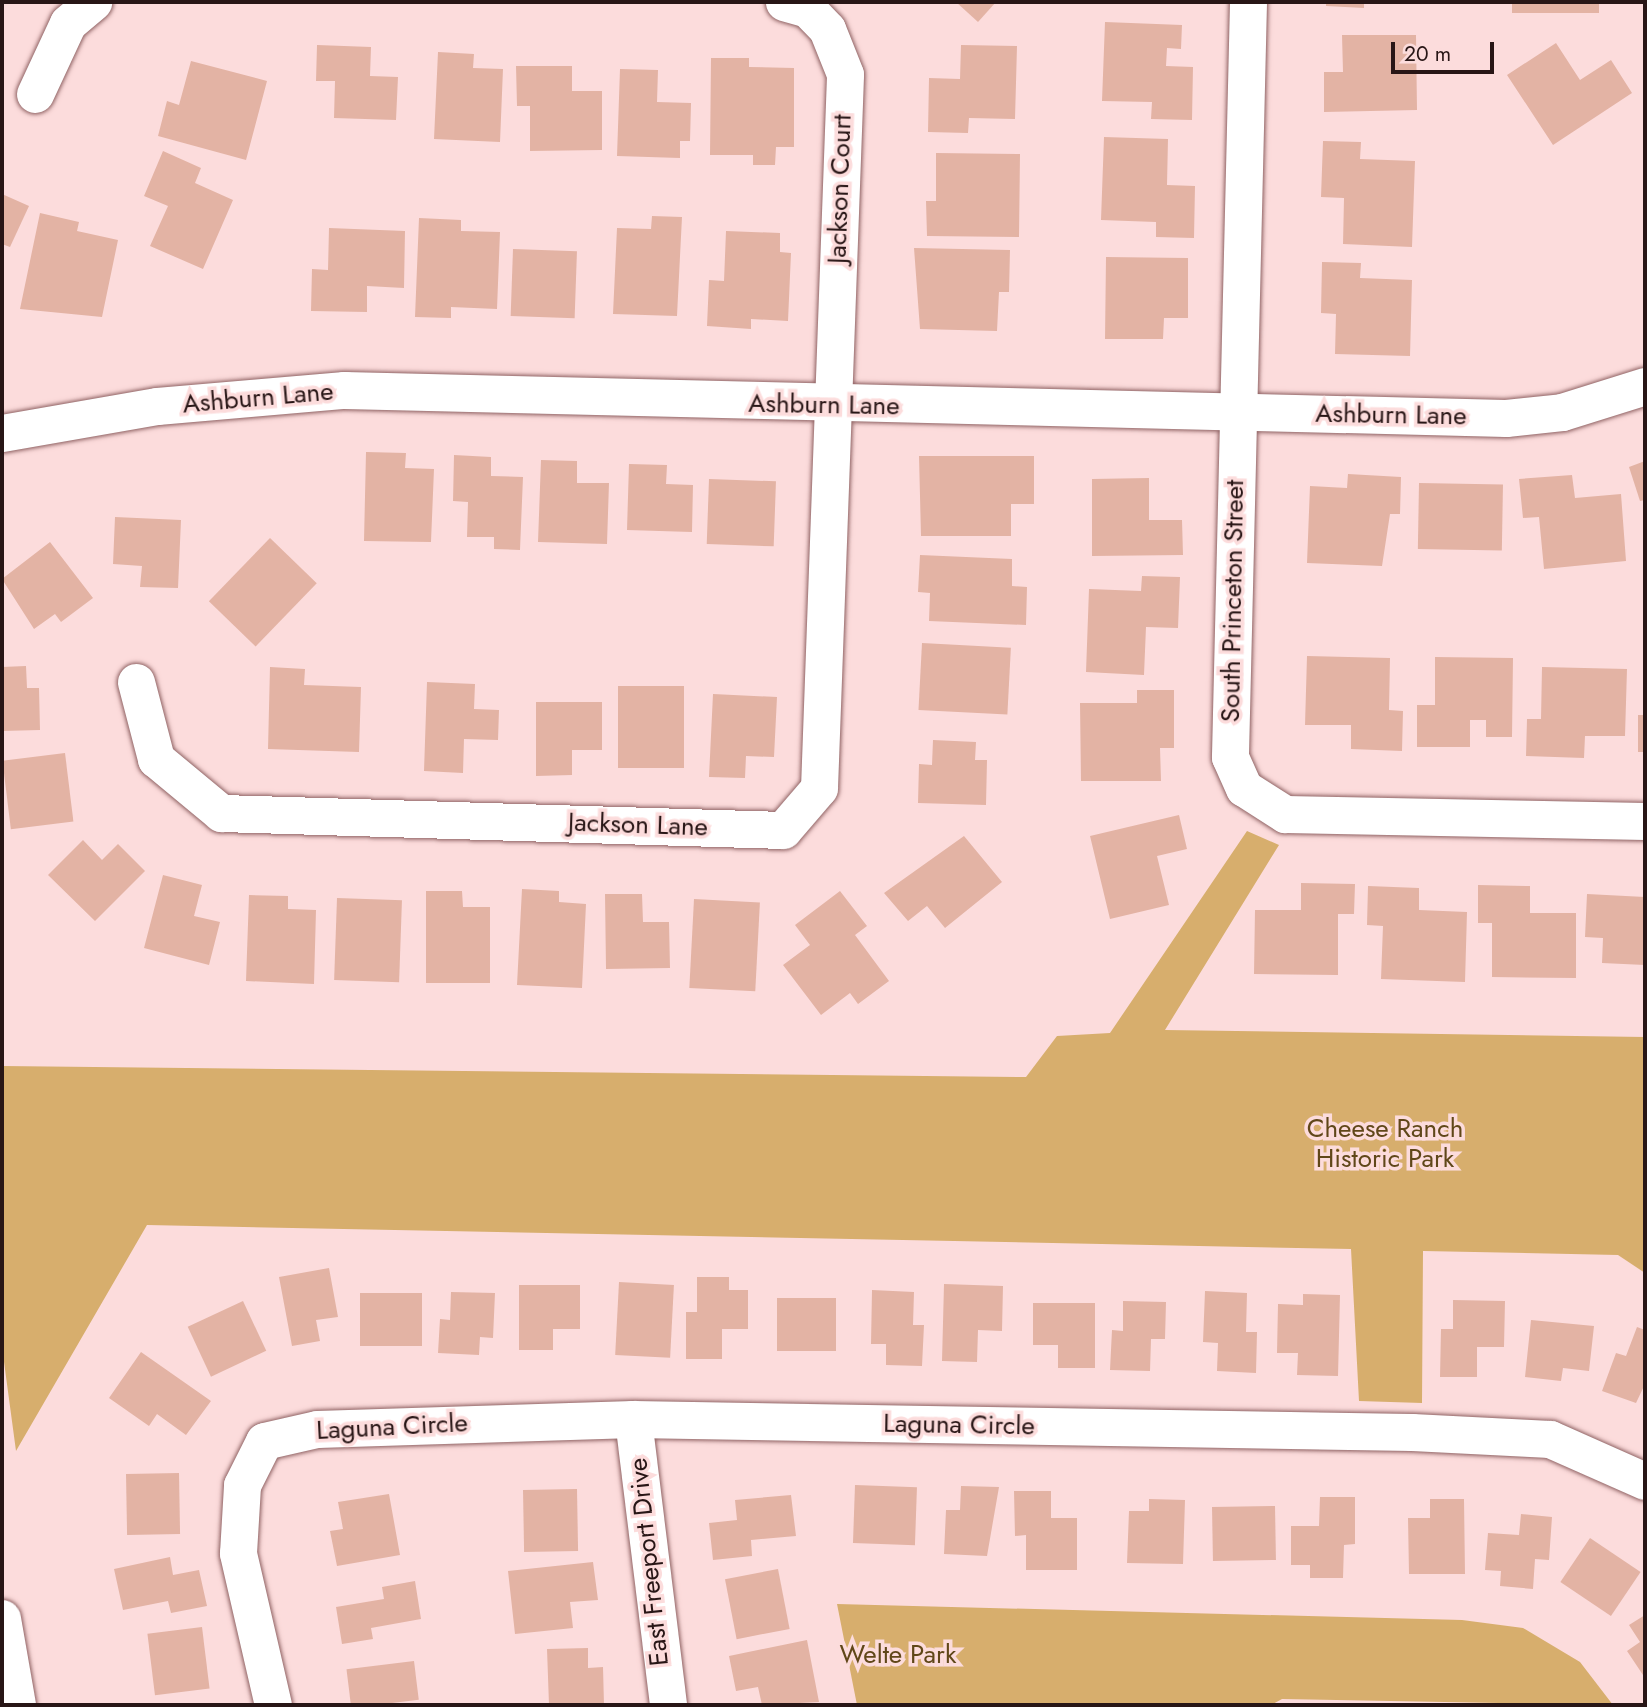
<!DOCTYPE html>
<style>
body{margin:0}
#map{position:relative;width:1647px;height:1707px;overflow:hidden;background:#fcdcdc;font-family:Jost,sans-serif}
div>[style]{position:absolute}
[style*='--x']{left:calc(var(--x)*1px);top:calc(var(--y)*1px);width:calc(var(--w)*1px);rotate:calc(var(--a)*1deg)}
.green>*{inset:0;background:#d7ae6d}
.building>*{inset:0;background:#e3b3a4;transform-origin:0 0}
.roads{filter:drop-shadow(0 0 2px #906364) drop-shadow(0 0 2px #906364)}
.minor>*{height:37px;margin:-18.5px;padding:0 18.5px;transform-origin:18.5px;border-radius:18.5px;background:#fff}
.primary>*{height:38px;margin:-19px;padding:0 19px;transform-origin:19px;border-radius:19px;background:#fff}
span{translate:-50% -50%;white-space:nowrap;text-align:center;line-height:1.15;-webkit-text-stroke:7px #fcdcdc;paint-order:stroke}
.street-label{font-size:26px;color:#281616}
.park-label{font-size:26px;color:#604719}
.frame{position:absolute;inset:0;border:4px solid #281616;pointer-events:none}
.scale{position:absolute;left:1391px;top:42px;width:103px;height:32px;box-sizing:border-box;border:4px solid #281616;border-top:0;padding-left:9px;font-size:21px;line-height:24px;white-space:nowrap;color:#281616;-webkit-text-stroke:5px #fcdcdc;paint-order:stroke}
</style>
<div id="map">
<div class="green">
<div style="clip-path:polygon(1247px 831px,1279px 845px,1165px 1030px,1645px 1037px,1645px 1273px,1618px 1255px,1423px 1251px,1422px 1403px,1359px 1401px,1351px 1249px,147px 1225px,16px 1451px,2px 1347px,2px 1066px,1026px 1077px,1057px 1036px,1110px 1033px)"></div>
<div style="clip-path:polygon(837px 1604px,1462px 1620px,1523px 1628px,1580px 1662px,1613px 1705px,1282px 1699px,1271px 1705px,857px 1705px)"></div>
</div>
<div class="building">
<div style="clip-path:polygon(956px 2px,996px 2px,978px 22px)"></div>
<div style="clip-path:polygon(1326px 2px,1364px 2px,1364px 8px,1326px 6px)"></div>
<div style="left:1512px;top:2px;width:87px;height:11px"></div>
<div style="clip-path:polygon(1105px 22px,1182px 25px,1181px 49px,1167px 48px,1166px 66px,1193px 67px,1192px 120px,1151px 119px,1152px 102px,1102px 101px)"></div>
<div style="clip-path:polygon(1342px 35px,1416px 35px,1417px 110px,1324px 112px,1324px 72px,1343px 72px)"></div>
<div style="clip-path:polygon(1556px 43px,1580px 80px,1611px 60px,1632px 93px,1553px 145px,1507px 75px)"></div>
<div style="clip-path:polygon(317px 45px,371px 47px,370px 76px,398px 77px,396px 120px,334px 118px,335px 81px,316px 81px)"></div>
<div style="clip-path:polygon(961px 45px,1017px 46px,1015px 119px,969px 118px,968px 133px,928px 132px,929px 78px,960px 79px)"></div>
<div style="clip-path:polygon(438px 52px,474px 54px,473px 68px,503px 69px,500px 142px,434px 139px)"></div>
<div style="clip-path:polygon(711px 58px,749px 58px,749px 67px,794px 68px,794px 147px,776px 147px,775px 165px,753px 165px,753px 155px,710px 155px)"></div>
<div style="clip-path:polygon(191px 61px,267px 81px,246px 160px,158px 136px,167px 101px,179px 105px)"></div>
<div style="clip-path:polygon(516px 66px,572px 66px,572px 91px,602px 91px,602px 150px,530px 151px,530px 106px,517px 106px)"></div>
<div style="clip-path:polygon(620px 69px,658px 70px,657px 102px,691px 103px,690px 141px,680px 141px,680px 158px,617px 156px)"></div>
<div style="clip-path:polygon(1104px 137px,1168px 139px,1167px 185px,1195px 186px,1194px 238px,1156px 237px,1156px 222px,1101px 220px)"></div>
<div style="clip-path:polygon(1323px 141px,1361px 142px,1360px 159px,1415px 161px,1412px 247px,1343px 244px,1344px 198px,1321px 197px)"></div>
<div style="clip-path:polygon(163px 151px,201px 168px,195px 183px,233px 200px,203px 269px,150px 246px,168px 206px,144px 196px)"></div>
<div style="clip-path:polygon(936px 153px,1020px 154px,1019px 237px,927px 236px,926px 201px,936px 201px)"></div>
<div style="clip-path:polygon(2px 194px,29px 206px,10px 247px,2px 244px)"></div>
<div style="clip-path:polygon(40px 213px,79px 222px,77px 231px,118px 240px,102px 317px,20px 309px)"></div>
<div style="clip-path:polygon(652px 216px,682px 217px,677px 316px,613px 314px,617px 228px,651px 229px)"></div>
<div style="clip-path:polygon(419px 218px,461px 220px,461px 231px,500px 232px,497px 309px,451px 307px,451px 318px,415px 317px)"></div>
<div style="clip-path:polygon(329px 228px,405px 231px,404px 288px,367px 286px,367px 312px,311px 311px,312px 269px,328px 270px)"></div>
<div style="clip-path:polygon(726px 231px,780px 233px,780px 252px,791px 253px,788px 321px,751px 319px,751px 329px,707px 326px,709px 280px,724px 281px)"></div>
<div style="clip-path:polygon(914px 248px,1010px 250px,1009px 292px,999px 292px,997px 331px,920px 329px)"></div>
<div style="left:513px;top:249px;width:64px;height:67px;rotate:2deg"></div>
<div style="clip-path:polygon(1106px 257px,1188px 258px,1188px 318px,1164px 318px,1163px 339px,1105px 339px)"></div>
<div style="clip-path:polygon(1322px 262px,1361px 263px,1360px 278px,1412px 280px,1410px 356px,1335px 354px,1336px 314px,1321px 313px)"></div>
<div style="clip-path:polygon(366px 452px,406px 453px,405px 468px,434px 469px,431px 542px,364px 541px)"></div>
<div style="clip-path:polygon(454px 455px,491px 457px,491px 476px,523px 477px,520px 550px,494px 549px,494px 537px,467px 537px,468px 502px,453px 501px)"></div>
<div style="clip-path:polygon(919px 456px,1034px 456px,1034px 504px,1011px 504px,1011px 536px,921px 536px)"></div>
<div style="clip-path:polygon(541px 460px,577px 461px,577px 483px,609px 483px,607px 544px,538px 542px)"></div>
<div style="clip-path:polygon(1645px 461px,1645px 500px,1640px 501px,1629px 467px)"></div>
<div style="clip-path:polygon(629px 464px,667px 465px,666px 484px,693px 485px,692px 532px,627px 530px)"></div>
<div style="clip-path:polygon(1348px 474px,1401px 477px,1400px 514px,1390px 514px,1382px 566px,1307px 563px,1310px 486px,1347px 488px)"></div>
<div style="clip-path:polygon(1572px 475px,1575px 498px,1621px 494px,1626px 561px,1544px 569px,1539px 517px,1523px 518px,1519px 479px)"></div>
<div style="clip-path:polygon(1149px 478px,1149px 520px,1182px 520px,1183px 555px,1092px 556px,1092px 479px)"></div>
<div style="left:709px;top:479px;width:67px;height:65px;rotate:2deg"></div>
<div style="left:1419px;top:483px;width:84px;height:66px;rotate:1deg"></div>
<div style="clip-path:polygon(115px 517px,181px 520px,178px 588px,140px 587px,142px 566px,113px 564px)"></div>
<div style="left:270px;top:538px;width:65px;height:88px;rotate:44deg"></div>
<div style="clip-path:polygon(50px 542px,93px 598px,61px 622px,55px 614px,34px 629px,2px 579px)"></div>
<div style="clip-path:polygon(920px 555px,1012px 559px,1012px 586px,1027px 587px,1026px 625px,929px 621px,930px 593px,918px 592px)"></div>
<div style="clip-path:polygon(1142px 576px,1180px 577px,1178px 628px,1146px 627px,1144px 675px,1086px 672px,1089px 589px,1141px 591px)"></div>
<div style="left:922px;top:643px;width:89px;height:67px;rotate:3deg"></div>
<div style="clip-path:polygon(1307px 656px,1390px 658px,1389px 710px,1403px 711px,1402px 751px,1351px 749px,1351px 725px,1305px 725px)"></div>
<div style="clip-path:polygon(1435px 657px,1513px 658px,1512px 737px,1486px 737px,1486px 720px,1470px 720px,1470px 747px,1417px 747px,1417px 705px,1435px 705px)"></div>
<div style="clip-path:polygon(26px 666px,27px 688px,39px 688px,40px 730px,2px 731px,2px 667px)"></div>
<div style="clip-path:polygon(270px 667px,305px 669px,304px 685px,361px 687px,359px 752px,268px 749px)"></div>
<div style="clip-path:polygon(1542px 667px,1627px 669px,1625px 736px,1585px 736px,1584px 758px,1526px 756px,1527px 719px,1541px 719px)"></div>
<div style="clip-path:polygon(427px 682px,475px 684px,474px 709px,499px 710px,498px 740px,464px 739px,463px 773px,424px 771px)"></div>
<div style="left:618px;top:686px;width:66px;height:82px"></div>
<div style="clip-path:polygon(1137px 690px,1174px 690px,1174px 748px,1160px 748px,1161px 781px,1081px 781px,1080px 703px,1137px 703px)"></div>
<div style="clip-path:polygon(713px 694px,777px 697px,774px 757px,746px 756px,745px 778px,709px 777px)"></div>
<div style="clip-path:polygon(536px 702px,602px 702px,602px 750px,572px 750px,572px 775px,536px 776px)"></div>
<div style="left:1638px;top:715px;width:7px;height:37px"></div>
<div style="clip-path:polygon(933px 740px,976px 742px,975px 760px,987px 760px,986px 805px,918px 803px,919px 764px,932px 765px)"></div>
<div style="left:65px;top:753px;width:69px;height:63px;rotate:83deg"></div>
<div style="clip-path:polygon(1179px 815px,1187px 849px,1157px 856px,1169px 905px,1110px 919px,1090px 836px)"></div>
<div style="clip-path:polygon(964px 836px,1002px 882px,945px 928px,927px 906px,908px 921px,884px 893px)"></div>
<div style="clip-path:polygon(83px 840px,102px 860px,118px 844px,145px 871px,95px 921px,48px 875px)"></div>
<div style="clip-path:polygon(163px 875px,202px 885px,194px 916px,220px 922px,209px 965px,144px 948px)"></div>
<div style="clip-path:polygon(1301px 883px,1355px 884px,1354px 914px,1338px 914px,1338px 975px,1254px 974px,1255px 910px,1301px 910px)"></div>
<div style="clip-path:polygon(1478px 885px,1530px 886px,1530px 913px,1576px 913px,1576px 978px,1492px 977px,1492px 923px,1478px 923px)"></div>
<div style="clip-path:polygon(1368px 886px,1419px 888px,1419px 910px,1467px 912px,1465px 982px,1381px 979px,1383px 926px,1367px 925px)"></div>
<div style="clip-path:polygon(522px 889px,559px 891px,559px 902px,586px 904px,582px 988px,517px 985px)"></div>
<div style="clip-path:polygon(426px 891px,462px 891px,463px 907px,490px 907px,490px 983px,426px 983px)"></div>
<div style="clip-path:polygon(840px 891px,867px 926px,855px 935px,889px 981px,858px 1004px,850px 993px,821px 1015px,783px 965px,810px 945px,795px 925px)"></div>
<div style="clip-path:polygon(605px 894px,642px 894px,643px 922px,669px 922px,670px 968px,606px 969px)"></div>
<div style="clip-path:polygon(1587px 894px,1645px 897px,1645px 965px,1602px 963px,1603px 938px,1585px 937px)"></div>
<div style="clip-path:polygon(249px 895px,288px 896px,288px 909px,316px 910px,314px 984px,246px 981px)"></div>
<div style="left:337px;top:898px;width:65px;height:82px;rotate:2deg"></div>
<div style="left:694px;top:899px;width:66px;height:89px;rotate:3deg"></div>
<div style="clip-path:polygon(329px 1268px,338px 1317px,316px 1320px,320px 1341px,292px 1346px,279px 1277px)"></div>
<div style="clip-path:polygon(697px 1277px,729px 1277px,729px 1290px,748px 1290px,748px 1329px,722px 1329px,722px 1359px,686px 1359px,686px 1312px,697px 1312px)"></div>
<div style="left:619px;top:1282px;width:55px;height:73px;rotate:3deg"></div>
<div style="clip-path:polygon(944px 1284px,1003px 1286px,1002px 1331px,978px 1330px,977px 1362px,942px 1361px)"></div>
<div style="clip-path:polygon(519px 1285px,580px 1285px,580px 1329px,553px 1329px,553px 1350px,519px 1350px)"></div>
<div style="clip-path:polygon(872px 1290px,914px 1292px,913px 1325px,924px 1325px,922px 1366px,886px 1365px,886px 1344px,871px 1344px)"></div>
<div style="clip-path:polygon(1205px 1291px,1247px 1293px,1246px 1332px,1257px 1332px,1256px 1373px,1217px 1371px,1218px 1343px,1203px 1342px)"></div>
<div style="clip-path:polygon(451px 1292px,495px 1293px,493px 1338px,480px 1337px,479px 1355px,438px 1353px,440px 1319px,450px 1320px)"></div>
<div style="left:360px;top:1293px;width:62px;height:53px"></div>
<div style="clip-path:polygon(1303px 1294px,1340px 1295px,1338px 1376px,1297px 1375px,1298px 1353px,1277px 1353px,1278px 1304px,1303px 1305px)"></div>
<div style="left:777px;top:1298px;width:59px;height:53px"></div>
<div style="clip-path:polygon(1453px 1300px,1505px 1301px,1504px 1347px,1477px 1347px,1477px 1377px,1440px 1377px,1441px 1329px,1453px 1329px)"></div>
<div style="left:243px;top:1301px;width:55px;height:61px;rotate:65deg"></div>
<div style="clip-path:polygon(1123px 1301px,1166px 1302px,1165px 1339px,1151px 1339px,1150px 1371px,1110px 1370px,1112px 1330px,1123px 1331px)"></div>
<div style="clip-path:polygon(1033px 1303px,1095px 1303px,1095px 1368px,1058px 1368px,1058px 1345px,1033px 1345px)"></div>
<div style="clip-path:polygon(1531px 1320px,1594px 1326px,1589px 1371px,1563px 1368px,1561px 1381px,1525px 1377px)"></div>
<div style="clip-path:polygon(1637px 1327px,1645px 1330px,1645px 1384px,1636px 1403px,1602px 1391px,1616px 1353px,1626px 1356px)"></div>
<div style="clip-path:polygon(141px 1352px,211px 1401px,186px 1435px,157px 1414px,149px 1426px,109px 1398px)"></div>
<div style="left:179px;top:1473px;width:61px;height:53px;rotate:89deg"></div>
<div style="left:855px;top:1485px;width:62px;height:58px;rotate:2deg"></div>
<div style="clip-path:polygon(961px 1486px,999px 1487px,987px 1556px,944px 1554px,946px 1510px,960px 1510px)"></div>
<div style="left:577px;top:1489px;width:62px;height:54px;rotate:89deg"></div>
<div style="clip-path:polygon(1014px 1491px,1051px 1491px,1051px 1518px,1077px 1518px,1077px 1570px,1026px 1570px,1026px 1535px,1015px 1536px)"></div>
<div style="clip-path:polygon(389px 1494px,400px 1555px,337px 1566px,330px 1531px,343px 1529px,338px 1502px)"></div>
<div style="clip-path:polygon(791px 1495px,796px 1536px,751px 1540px,752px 1556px,713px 1560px,709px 1523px,737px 1520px,735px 1500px)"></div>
<div style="clip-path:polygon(1320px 1497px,1355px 1497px,1355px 1544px,1344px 1545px,1343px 1578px,1310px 1578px,1310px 1565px,1291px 1565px,1291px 1526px,1319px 1526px)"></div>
<div style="clip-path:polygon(1149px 1499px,1185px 1500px,1183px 1564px,1127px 1563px,1129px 1511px,1149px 1511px)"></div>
<div style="clip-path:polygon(1430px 1499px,1464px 1499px,1465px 1574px,1409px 1574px,1408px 1518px,1430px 1518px)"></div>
<div style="left:1275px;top:1506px;width:54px;height:63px;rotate:89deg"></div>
<div style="clip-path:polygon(1521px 1514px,1552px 1517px,1549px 1560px,1535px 1559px,1533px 1589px,1500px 1586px,1501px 1571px,1485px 1570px,1488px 1533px,1519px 1535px)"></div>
<div style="left:1590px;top:1538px;width:61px;height:53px;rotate:34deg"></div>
<div style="clip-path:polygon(170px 1557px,173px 1575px,199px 1570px,207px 1606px,171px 1613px,168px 1601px,123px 1610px,114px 1569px)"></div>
<div style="clip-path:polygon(593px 1562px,598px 1600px,570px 1602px,573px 1628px,515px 1634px,508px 1571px)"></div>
<div style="left:778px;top:1569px;width:61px;height:54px;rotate:79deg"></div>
<div style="clip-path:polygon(415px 1581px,421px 1619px,371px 1628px,373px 1639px,342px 1644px,336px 1607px,384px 1599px,382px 1587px)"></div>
<div style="clip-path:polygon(1645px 1615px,1645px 1678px,1627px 1651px,1640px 1642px,1629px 1625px)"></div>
<div style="left:202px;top:1627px;width:62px;height:55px;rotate:83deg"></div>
<div style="clip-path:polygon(807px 1640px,819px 1702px,762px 1705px,758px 1687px,736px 1691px,729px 1656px)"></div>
<div style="clip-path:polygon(588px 1648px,588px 1668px,603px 1667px,604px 1705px,549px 1705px,547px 1649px)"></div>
<div style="left:414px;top:1661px;width:39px;height:68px;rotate:83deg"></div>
</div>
<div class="roads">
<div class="minor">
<div style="--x:1248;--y:2;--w:755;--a:91.37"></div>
<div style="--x:1230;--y:757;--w:34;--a:66"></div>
<div style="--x:1244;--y:788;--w:49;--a:32.4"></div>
<div style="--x:1285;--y:814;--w:360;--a:1.1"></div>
<div style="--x:35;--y:94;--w:78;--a:-65.1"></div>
<div style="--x:68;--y:23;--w:33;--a:-40"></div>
<div style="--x:2;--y:433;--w:157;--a:-9.9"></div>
<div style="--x:157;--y:406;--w:188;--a:-4.9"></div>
<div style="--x:344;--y:390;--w:1162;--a:1.38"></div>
<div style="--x:1506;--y:418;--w:56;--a:-6.1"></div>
<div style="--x:1562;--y:412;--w:87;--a:-17.4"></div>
<div style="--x:136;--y:682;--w:80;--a:75.4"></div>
<div style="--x:156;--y:759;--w:85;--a:39.7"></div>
<div style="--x:221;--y:813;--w:562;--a:1.73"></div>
<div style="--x:783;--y:830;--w:55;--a:-49.4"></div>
<div style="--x:819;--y:788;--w:714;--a:-87.91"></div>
<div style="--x:845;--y:74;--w:48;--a:-111.8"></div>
<div style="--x:827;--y:29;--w:28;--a:-134"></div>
<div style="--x:808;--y:9;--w:25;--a:-164"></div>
<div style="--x:633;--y:1419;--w:288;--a:83"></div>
<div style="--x:273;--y:1705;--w:156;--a:-103"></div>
<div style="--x:238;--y:1553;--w:68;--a:-86.6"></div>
<div style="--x:242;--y:1485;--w:49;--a:-63.4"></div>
<div style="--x:264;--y:1441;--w:54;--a:-12.8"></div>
<div style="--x:317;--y:1429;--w:316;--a:-1.8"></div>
<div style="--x:633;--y:1419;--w:779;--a:0.96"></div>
<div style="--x:1412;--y:1432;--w:138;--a:2.9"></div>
<div style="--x:1550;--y:1439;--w:104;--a:23.9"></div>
</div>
<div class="primary">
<div style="--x:2;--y:1619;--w:87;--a:80.1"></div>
</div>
</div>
<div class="street-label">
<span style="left:840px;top:189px;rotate:-88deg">Jackson Court</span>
<span style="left:258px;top:398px;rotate:-5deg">Ashburn Lane</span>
<span style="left:824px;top:405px;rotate:1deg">Ashburn Lane</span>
<span style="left:1391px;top:415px;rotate:1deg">Ashburn Lane</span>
<span style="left:1233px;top:601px;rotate:-89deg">South Princeton Street</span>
<span style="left:638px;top:825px;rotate:2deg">Jackson Lane</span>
<span style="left:959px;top:1425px;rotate:1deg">Laguna Circle</span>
<span style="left:392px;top:1427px;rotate:-3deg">Laguna Circle</span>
<span style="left:649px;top:1562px;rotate:-96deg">East Freeport Drive</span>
</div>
<div class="park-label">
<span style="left:1385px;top:1144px">Cheese Ranch<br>Historic Park</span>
<span style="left:898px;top:1655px">Welte Park</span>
</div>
<div class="frame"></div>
<div class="scale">20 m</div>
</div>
